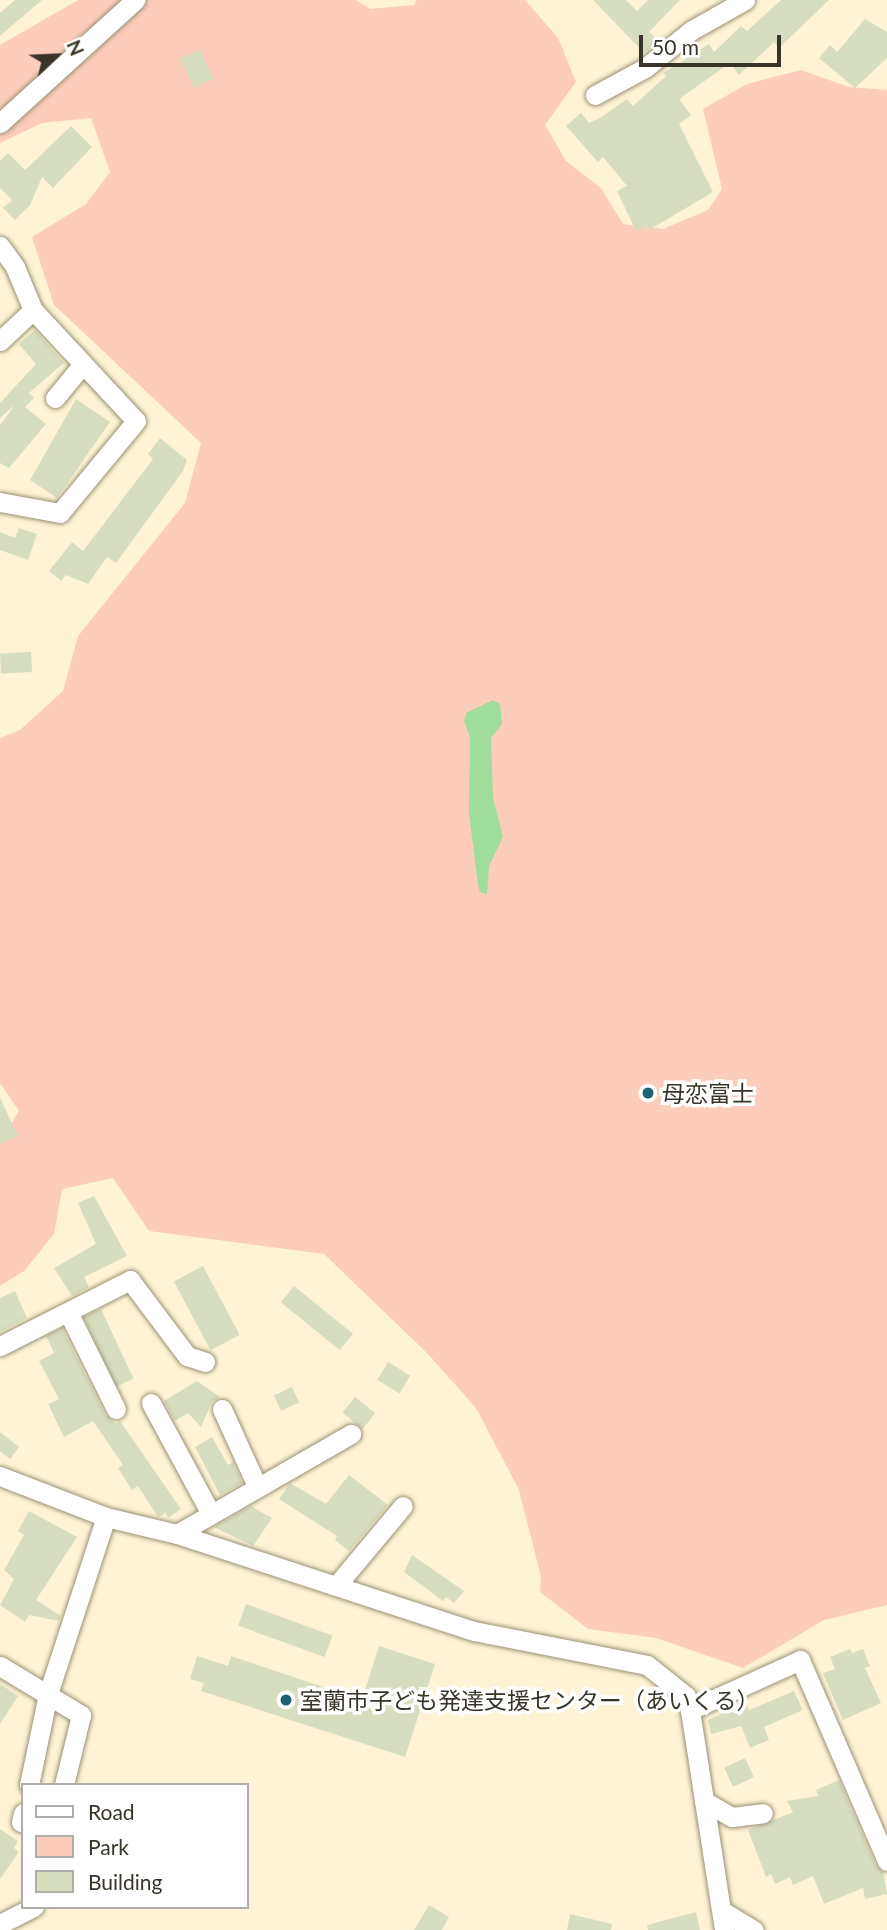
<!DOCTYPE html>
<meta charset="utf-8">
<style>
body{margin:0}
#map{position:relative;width:887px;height:1930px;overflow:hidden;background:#fef4d5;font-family:Lato,"Noto Sans JP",sans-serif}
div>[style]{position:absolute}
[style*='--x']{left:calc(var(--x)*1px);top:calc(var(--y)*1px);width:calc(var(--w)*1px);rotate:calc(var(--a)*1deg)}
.green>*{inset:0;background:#fccdbb}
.water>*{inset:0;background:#a0dc9b}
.building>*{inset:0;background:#d7debf;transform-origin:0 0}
.roads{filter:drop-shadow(0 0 2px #9a9175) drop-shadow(0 0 2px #9a9175)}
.street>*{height:19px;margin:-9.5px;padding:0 9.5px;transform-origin:9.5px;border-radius:9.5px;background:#fff}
.dots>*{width:19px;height:19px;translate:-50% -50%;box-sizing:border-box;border:4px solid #fff;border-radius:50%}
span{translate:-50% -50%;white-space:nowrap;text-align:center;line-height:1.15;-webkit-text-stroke:7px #fff;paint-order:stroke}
.poi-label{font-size:23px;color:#383428}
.left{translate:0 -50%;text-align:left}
.legend{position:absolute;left:21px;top:1783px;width:228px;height:126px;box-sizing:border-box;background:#fff;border:2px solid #afaea9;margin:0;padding:9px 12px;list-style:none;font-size:21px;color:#383428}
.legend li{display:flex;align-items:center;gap:14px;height:35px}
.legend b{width:35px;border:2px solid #afaea9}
.north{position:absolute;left:21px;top:21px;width:70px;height:70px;-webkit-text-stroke:5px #fff;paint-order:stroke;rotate:67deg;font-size:19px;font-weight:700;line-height:28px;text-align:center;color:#383428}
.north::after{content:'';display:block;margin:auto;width:24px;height:32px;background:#383428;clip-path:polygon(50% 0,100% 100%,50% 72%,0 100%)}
.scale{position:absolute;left:639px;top:35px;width:142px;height:32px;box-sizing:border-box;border:4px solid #383428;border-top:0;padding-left:9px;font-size:21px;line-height:24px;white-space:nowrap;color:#383428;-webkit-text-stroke:5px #fff;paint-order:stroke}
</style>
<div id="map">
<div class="green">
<div style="clip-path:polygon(78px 0,356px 0,370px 9px,414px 5px,417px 0,525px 0,558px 38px,576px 82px,545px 125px,566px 161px,601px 188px,623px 224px,663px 229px,708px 210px,722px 189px,703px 109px,747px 84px,801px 70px,849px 87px,887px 90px,887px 1605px,824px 1620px,743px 1668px,656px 1638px,588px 1629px,540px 1592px,541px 1577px,519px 1490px,476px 1408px,427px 1353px,324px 1254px,149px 1231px,113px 1178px,62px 1189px,54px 1234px,24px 1271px,0 1286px,0 1141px,19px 1111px,0 1083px,0 738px,20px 730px,63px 691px,78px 636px,185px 503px,201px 443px,54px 305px,32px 237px,86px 204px,110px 172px,91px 118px,42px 123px,0 143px,0 45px)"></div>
</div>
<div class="water">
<div style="clip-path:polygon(493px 700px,500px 704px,502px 724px,491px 738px,493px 797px,503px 837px,489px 866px,487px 894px,480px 892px,478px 885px,469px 813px,470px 737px,464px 721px,466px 713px)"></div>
</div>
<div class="building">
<div style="clip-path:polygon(15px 0,42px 0,0 36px,0 13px)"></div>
<div style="clip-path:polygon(593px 0,626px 0,637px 11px,648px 0,680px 0,649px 32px,659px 41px,644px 53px)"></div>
<div style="clip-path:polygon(781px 0,829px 0,779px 48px,774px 42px,739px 75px,730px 63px,679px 99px,691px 115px,679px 124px,713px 192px,649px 230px,647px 226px,636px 231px,617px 191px,627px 186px,603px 157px,598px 162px,566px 126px,581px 113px,589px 123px,600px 118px,627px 99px,633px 106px,666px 76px,663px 73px,709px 44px,714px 52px,741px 26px,747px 31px)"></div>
<div style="clip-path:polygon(865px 19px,887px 32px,887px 58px,855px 88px,819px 58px,830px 45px,837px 52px)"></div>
<div style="left:200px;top:50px;width:32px;height:21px;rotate:66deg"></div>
<div style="clip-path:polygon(71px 126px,92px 147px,53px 188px,42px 177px,30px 205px,15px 220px,3px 208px,12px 200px,0 188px,0 161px,8px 153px,25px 170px)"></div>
<div style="clip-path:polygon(35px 330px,64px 363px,29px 393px,34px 398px,25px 407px,46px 424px,9px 468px,0 463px,0 425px,15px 405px,0 418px,0 403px,36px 364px,19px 344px)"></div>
<div style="clip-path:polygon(76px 399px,110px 422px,57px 498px,30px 480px)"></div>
<div style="clip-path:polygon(160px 438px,187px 460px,183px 471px,116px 563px,107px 557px,88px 584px,66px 575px,61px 581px,49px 571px,72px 542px,83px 551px,153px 459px,148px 454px)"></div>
<div style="clip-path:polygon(19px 528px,37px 534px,28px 560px,0 550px,0 532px,15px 538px)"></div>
<div style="left:31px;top:652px;width:20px;height:31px;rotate:87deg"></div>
<div style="clip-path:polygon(0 1098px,18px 1136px,0 1144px)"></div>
<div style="clip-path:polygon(94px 1196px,127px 1256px,84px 1277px,89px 1287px,72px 1296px,54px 1268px,96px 1244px,78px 1203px)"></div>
<div style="left:203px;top:1266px;width:78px;height:33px;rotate:62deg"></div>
<div style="left:294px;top:1286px;width:76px;height:21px;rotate:39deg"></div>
<div style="clip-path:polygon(15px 1291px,27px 1318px,0 1332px,0 1298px)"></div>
<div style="left:101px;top:1309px;width:77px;height:19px;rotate:65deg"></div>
<div style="clip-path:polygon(62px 1328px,105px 1414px,116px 1424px,120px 1421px,181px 1509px,168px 1518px,166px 1513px,158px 1517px,138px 1486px,132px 1490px,118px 1468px,123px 1465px,93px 1421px,64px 1437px,48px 1404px,59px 1399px,39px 1361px,54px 1353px,46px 1336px)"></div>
<div style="left:388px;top:1362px;width:26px;height:21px;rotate:31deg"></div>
<div style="clip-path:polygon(197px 1381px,220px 1397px,212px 1402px,201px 1427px,188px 1413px,175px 1421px,164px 1401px)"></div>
<div style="left:292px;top:1387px;width:17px;height:20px;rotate:65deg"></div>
<div style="left:355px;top:1397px;width:26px;height:20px;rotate:39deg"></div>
<div style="clip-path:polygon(0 1432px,19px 1447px,10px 1459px,0 1451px)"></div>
<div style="clip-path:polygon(212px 1437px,228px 1465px,233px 1462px,242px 1483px,220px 1495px,195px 1447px)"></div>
<div style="clip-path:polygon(349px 1475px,388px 1505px,349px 1551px,335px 1540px,337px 1536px,279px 1499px,290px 1483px,326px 1504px)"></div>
<div style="clip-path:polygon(251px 1506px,272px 1518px,253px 1546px,214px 1527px)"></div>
<div style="clip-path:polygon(29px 1511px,77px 1537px,36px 1600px,61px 1616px,59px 1621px,29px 1615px,25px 1622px,0 1605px,14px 1579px,4px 1570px,24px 1535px,18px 1531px)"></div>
<div style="clip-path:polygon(412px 1555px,464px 1591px,454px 1603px,446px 1597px,443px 1601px,404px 1572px)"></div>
<div style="left:246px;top:1604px;width:92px;height:23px;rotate:20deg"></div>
<div style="clip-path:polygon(379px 1646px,435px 1664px,405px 1757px,201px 1691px,204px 1683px,190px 1679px,197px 1656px,228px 1666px,231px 1656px,324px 1687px,322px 1694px,360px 1706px)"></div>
<div style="clip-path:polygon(850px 1649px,852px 1653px,863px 1649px,870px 1666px,865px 1668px,881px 1703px,843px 1720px,823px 1673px,835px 1669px,830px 1657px)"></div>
<div style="clip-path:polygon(0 1684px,18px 1696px,0 1724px)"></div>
<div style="clip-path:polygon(794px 1691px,803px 1710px,764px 1727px,769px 1740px,750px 1748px,741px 1726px,711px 1734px,708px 1720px,746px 1703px,749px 1710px)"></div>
<div style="left:745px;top:1758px;width:21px;height:23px;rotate:65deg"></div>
<div style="clip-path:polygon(839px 1780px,876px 1866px,883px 1872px,887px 1894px,865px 1899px,863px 1888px,824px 1904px,813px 1876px,793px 1885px,790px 1877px,775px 1884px,771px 1874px,766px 1877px,748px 1830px,793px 1812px,787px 1801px,818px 1796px,816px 1790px)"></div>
<div style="clip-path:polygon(0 1829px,18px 1841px,14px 1848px,19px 1852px,0 1879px)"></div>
<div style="clip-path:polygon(429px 1905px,449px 1917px,442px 1930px,414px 1930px)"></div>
<div style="clip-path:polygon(696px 1912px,700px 1930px,648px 1930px,647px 1925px)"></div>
<div style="clip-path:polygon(570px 1914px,612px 1924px,611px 1930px,567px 1930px)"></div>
</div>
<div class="roads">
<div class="street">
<div style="--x:595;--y:95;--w:57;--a:-28.4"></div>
<div style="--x:645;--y:68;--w:60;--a:-39"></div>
<div style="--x:692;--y:30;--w:61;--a:-29.5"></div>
<div style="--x:0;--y:123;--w:183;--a:-42.3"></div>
<div style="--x:0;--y:246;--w:26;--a:54"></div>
<div style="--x:15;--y:267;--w:47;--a:67.3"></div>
<div style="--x:33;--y:310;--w:151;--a:47.1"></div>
<div style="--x:136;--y:421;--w:119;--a:129.6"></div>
<div style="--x:60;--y:513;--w:61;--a:-169.6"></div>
<div style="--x:0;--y:341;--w:45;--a:-43.2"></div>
<div style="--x:55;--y:398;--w:44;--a:-50.5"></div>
<div style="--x:69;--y:1314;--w:106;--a:63.7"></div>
<div style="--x:0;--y:1346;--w:146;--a:-26.9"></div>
<div style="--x:130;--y:1280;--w:95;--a:53.1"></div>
<div style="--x:187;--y:1356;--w:19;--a:18"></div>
<div style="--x:151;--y:1403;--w:124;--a:61.6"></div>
<div style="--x:222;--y:1409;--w:85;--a:65.6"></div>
<div style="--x:0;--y:1476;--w:114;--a:21.1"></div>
<div style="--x:106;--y:1517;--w:73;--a:13.5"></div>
<div style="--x:177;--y:1534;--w:312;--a:18.1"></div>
<div style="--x:474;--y:1631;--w:176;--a:11.1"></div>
<div style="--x:647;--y:1665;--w:50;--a:38.5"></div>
<div style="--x:686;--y:1696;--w:15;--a:74"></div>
<div style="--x:690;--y:1710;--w:223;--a:81.2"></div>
<div style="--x:177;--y:1534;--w:201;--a:-29.9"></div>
<div style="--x:336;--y:1586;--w:104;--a:-50.1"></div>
<div style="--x:0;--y:1666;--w:95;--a:31.2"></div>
<div style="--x:81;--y:1715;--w:72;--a:103.7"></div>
<div style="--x:690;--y:1710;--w:121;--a:-24.4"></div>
<div style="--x:800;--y:1660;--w:219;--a:66.6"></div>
<div style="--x:29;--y:1785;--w:93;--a:-78.2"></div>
<div style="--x:48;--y:1694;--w:186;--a:-71.9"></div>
<div style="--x:704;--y:1801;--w:32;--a:30"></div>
<div style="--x:732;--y:1817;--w:31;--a:-7"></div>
<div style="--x:21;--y:1822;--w:9;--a:-77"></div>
<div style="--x:722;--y:1911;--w:37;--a:31"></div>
<div style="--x:0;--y:1924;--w:38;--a:-27"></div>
</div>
</div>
<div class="dots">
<div style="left:648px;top:1093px;background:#1c6273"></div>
<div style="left:286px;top:1700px;background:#1c6273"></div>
</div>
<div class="poi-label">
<span class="left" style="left:662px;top:1093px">母恋富士</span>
<span class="left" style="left:300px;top:1700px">室蘭市子ども発達支援センター（あいくる）</span>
</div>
<ul class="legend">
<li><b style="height:9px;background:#fff"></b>Road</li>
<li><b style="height:19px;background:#fccdbb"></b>Park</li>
<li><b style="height:19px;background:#d7debf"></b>Building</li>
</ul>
<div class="north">N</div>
<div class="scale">50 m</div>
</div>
